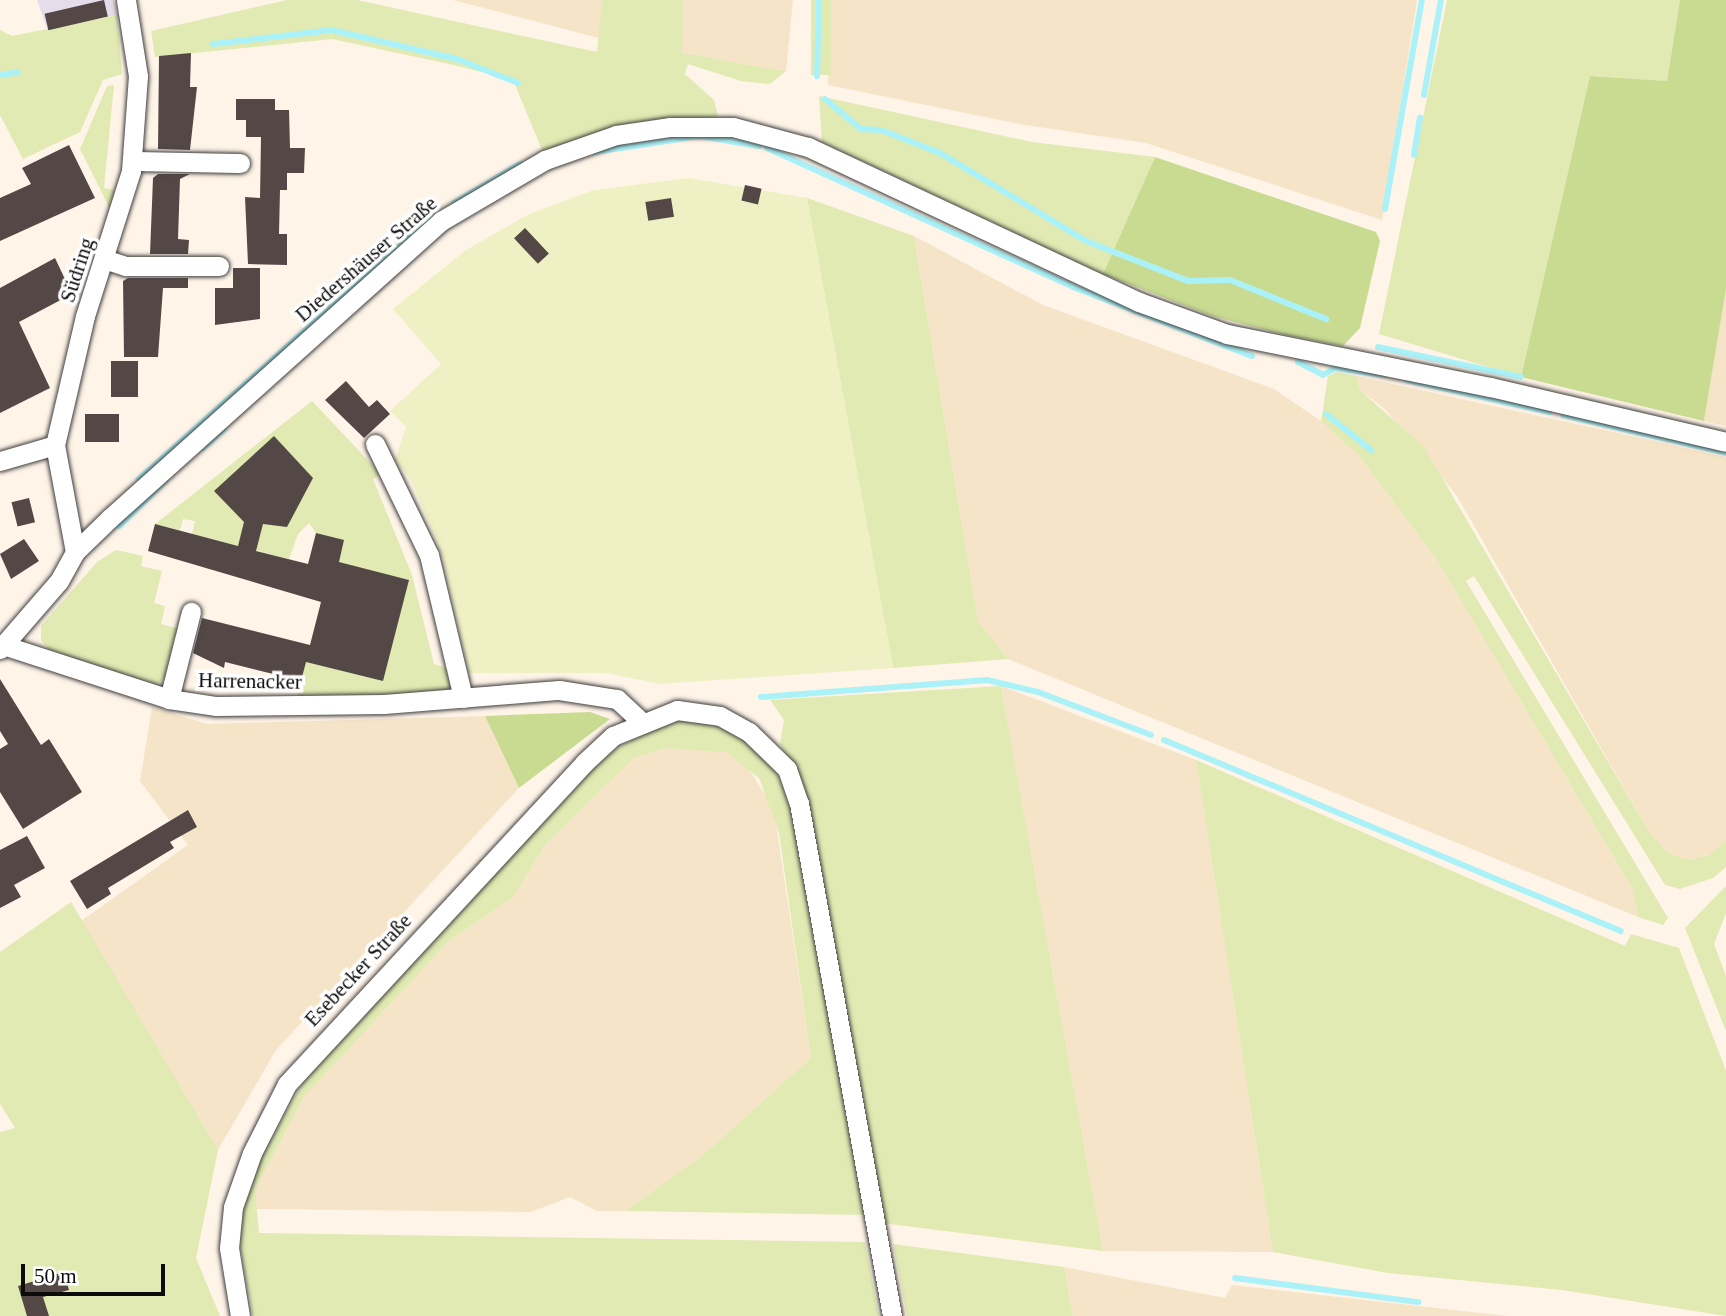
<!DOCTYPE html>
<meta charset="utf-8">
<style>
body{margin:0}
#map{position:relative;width:1726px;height:1316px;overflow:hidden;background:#fff4e8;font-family:"Times New Roman",serif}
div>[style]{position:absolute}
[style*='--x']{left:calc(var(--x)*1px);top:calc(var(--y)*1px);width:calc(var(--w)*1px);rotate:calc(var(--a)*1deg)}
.industrial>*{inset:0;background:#e5deea}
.farmland>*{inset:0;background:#f5e4c8}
.green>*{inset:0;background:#e0eab2;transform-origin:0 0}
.forest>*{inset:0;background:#c8db91}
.pitch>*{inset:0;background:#eff1c4}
.stream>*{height:6px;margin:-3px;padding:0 3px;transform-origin:3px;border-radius:3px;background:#abf2f8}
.building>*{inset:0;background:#544847;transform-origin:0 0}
.roads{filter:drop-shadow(0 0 2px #3e3e3e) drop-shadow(0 0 2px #3e3e3e)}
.minor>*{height:19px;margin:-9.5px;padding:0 9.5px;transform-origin:9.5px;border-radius:9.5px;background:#fff}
span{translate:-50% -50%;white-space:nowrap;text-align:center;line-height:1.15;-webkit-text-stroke:7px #fff;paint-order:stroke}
.street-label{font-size:21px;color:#0b0b0b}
.scale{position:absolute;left:21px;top:1264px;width:144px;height:32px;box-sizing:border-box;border:4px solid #0b0b0b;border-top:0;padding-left:9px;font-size:21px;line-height:24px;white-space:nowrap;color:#0b0b0b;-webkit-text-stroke:5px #fff;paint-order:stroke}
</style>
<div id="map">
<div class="industrial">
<div style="clip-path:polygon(37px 0,114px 0,117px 15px,47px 29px)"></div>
</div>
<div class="farmland">
<div style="clip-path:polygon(453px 0,602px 0,599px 38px)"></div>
<div style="clip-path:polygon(683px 0,793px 0,786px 71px,681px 53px)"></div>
<div style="clip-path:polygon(831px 0,1417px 0,1382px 220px,1146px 143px,1019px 124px,828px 85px)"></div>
<div style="clip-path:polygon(914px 236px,1043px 305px,1274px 389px,1321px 421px,1359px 456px,1437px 560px,1632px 888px,1638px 917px,1008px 659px,978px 621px)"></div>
<div style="clip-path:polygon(1726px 289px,1726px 426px,1704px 421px)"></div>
<div style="clip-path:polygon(1356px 376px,1726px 457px,1726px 840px,1709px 855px,1689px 860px,1668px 853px,1648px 830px,1457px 496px,1386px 410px,1360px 390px)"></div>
<div style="clip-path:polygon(1001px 686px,1196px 760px,1273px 1252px,1103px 1251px)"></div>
<div style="clip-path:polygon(152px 707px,207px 724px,485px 716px,519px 788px,276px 1050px,218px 1150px,81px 921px,188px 845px,140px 781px)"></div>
<div style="clip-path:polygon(700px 747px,726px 752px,746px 764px,774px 810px,811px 1058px,702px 1156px,625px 1211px,597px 1211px,570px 1197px,531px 1212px,255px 1209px,255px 1190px,304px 1097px,449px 941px,513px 897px,547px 843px,633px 759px,664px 748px)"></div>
<div style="clip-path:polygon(1064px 1267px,1225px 1298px,1232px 1285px,1507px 1316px,1073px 1316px)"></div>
</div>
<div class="green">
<div style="clip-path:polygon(287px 0,357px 0,597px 52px,602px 0,683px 0,682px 53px,786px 71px,770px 84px,741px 81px,688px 64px,685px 74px,714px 100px,718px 116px,611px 130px,543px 152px,513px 80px,454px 65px,332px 39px,155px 57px,151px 31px)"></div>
<div style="left:811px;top:0;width:20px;height:75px"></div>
<div style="clip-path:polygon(1447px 0,1680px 0,1667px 81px,1590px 76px,1521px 377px,1379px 334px)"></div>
<div style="clip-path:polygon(117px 15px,122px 74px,103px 80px,80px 132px,23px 159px,0 115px,0 30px,12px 36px)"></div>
<div style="clip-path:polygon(114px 85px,104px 188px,116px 190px,110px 209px,80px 149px,107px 86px)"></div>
<div style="clip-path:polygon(819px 96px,1032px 142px,1155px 157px,1103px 274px,822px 142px)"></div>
<div style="clip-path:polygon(807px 198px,914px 236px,978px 621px,1008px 659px,893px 668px)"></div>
<div style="clip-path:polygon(1337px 372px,1356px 376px,1360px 390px,1424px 447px,1648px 830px,1668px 853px,1689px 860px,1709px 855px,1726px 840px,1726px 867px,1713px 878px,1680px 889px,1665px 885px,1474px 576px,1466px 581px,1668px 918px,1663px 925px,1638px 917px,1632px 888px,1437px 560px,1359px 456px,1321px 421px,1328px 376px)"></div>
<div style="clip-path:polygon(312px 401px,381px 474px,373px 479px,412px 575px,434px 664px,450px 669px,453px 685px,442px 692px,298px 698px,298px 682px,344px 541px,316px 533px,309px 523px,298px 534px,289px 559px,192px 534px,195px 521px,183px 519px,180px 530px,155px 524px)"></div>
<div style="clip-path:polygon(116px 550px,143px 556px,141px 566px,162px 571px,154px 603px,165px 606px,161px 624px,181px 629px,167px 676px,155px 686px,49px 650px,41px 640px,41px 626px,97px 562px)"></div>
<div style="clip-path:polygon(1001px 686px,1103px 1251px,882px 1223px,795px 766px,780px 744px,784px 720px,770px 700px)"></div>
<div style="clip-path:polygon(689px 720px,725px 728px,751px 744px,774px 769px,788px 797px,865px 1215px,625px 1211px,702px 1156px,811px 1058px,779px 833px,759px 778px,726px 752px,664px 748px,633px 759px,547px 843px,513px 897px,449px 941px,304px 1097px,255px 1190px,259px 1233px,865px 1242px,879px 1316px,253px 1316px,238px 1233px,243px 1204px,253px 1172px,309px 1071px,606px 754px,664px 723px)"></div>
<div style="clip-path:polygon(1196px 760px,1625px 946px,1631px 934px,1679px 948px,1726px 1071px,1726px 1316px,1562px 1290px,1388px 1273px,1273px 1252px)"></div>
<div style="clip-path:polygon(1726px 886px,1726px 913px,1714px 944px,1726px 976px,1726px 1031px,1685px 928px)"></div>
<div style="clip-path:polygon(71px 902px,218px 1150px,196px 1258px,220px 1316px,0 1316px,0 1132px,15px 1128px,0 1104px,0 952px)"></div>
<div style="clip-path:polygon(893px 1244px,1064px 1267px,1073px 1316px,907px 1316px)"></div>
</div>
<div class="forest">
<div style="clip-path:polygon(1680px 0,1726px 0,1726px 289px,1704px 421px,1521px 377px,1590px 76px,1667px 81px)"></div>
<div style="clip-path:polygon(1155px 157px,1376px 232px,1380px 241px,1360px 328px,1343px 346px,1286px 335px,1212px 316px,1103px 274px)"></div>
<div style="clip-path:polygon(590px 712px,610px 719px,519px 788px,485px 716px)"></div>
</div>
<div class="pitch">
<div style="clip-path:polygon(689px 178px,807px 198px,893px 668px,660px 684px,606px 673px,469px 673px,443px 557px,411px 480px,395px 460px,406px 427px,390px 411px,441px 364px,393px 309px,466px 250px,529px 214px,594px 190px)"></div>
</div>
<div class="stream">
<div style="--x:213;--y:44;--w:120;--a:-6.7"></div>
<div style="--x:332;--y:30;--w:128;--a:13.1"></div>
<div style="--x:457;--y:59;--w:66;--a:21.5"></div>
<div style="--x:0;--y:75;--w:18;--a:-9"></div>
<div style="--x:817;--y:76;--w:76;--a:-88.5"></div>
<div style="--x:1424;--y:95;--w:97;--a:-79.9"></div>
<div style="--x:825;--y:99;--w:47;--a:39.8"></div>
<div style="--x:861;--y:129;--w:20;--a:3"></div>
<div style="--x:881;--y:130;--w:63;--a:21.3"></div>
<div style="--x:940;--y:153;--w:170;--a:31.1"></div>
<div style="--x:1086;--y:241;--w:110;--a:21.4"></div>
<div style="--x:1188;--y:281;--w:42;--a:-1.4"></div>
<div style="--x:1230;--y:280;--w:104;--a:22.1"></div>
<div style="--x:767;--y:148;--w:336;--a:24.4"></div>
<div style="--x:1073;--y:287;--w:192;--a:21.1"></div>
<div style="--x:595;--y:152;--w:105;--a:-8.7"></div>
<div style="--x:699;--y:136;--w:61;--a:9.5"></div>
<div style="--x:1414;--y:155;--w:38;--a:-81"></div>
<div style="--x:454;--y:203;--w:77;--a:-30.6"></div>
<div style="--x:1385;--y:209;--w:212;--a:-80"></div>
<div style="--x:1378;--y:347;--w:146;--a:11.8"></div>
<div style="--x:1298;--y:362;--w:28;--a:27"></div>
<div style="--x:1323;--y:375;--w:14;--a:-30"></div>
<div style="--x:1335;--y:368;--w:49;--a:8.3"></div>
<div style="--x:1407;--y:380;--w:146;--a:12.7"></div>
<div style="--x:1326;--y:414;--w:58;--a:38.7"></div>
<div style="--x:1563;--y:415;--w:167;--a:13.1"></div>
<div style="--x:203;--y:448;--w:28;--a:-42"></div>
<div style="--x:139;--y:479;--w:392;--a:-41.8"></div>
<div style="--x:119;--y:526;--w:67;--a:-44.4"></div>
<div style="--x:761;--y:697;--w:227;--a:-4.3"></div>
<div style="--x:987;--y:680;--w:52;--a:13.2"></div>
<div style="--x:1038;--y:692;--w:121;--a:20.8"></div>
<div style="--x:1164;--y:740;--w:495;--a:22.7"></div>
<div style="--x:1235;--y:1278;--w:185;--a:7.5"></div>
</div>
<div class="building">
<div style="left:104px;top:0;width:17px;height:61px;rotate:77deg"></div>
<div style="clip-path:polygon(191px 53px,190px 87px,197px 87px,190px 150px,158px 149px,159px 56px)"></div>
<div style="clip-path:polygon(236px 99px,275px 99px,275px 110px,289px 110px,290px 148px,305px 148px,304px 173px,287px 173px,287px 190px,280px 190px,279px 234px,287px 234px,287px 265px,248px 264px,245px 197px,260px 198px,261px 137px,246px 137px,246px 120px,236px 120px)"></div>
<div style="clip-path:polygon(69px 145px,95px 198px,0 241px,0 198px,31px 184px,22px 168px)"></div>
<div style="clip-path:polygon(158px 174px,190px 174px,180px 179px,178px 239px,189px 240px,188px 254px,150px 254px,153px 178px)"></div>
<div style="left:745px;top:185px;width:17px;height:16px;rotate:13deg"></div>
<div style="left:671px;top:198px;width:19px;height:26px;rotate:81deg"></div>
<div style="left:525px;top:228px;width:35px;height:15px;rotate:47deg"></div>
<div style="clip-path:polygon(55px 258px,72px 294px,19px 322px,50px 388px,0 413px,0 288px)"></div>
<div style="clip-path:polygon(233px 268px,260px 268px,260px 319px,215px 325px,215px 288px,233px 288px)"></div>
<div style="clip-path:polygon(128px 278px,188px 278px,188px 288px,163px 288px,158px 357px,124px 357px,123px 281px)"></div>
<div style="left:111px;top:361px;width:27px;height:36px"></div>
<div style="clip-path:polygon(346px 381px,369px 407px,377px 400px,390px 414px,364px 438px,325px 400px)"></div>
<div style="left:85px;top:414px;width:34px;height:28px"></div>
<div style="clip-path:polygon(274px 436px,313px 478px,287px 527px,263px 524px,256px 551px,308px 564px,316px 533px,344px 540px,339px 562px,409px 580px,383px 681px,306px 662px,301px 681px,225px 662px,224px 668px,193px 653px,202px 618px,310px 645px,321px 602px,148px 551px,155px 524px,238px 546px,244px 522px,214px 491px)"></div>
<div style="left:29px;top:498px;width:25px;height:18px;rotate:76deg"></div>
<div style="clip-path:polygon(24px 539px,39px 561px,11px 579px,0 554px)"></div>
<div style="clip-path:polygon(0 679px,41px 745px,49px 739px,82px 792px,23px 829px,0 792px,0 749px,8px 744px,0 731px)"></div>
<div style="clip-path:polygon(188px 810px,197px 827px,170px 842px,174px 848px,108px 888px,111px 894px,87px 909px,70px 881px)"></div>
<div style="clip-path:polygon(27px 836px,45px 868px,14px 885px,21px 897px,0 908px,0 850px)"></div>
<div style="clip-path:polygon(64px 1272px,69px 1290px,43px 1297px,49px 1316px,27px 1316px,18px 1286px)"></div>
</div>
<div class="roads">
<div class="minor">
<div style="--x:132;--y:161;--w:108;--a:1.1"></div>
<div style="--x:104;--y:259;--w:23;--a:18"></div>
<div style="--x:126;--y:266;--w:93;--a:0"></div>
<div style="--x:375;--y:444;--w:123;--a:64.1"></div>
<div style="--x:429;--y:555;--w:147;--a:76.6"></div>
<div style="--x:0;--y:461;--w:57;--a:-16.2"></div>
<div style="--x:75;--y:552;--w:109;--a:-100.6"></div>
<div style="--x:55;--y:445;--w:132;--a:-76.9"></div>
<div style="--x:85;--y:316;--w:152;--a:-72.4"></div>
<div style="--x:131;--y:171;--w:95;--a:-85.8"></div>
<div style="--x:138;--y:76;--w:77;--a:-99"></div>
<div style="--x:3;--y:645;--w:175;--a:18"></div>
<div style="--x:169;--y:699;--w:48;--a:8.5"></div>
<div style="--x:216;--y:706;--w:168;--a:-0.7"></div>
<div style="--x:384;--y:704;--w:176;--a:-4.6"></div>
<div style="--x:559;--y:690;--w:59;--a:8.8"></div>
<div style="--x:617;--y:699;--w:33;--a:43"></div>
<div style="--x:0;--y:649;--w:90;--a:-49.1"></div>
<div style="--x:59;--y:581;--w:33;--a:-61"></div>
<div style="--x:75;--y:552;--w:49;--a:-44.2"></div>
<div style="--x:110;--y:518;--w:445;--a:-41.9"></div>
<div style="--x:441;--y:221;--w:121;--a:-30.4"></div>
<div style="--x:545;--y:160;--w:75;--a:-19.4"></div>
<div style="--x:616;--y:135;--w:55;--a:-8.4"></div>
<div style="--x:670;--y:127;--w:63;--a:0"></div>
<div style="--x:733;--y:127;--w:78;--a:14.9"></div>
<div style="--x:808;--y:147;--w:365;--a:25.1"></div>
<div style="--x:1139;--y:302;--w:94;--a:20"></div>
<div style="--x:1227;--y:334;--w:268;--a:11.4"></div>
<div style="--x:1490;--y:387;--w:242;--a:13.1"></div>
<div style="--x:169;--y:699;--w:90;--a:-75.8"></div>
<div style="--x:240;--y:1316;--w:69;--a:-99.2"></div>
<div style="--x:229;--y:1248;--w:41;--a:-84.4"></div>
<div style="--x:233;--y:1207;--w:57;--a:-70.6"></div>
<div style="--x:252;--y:1153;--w:77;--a:-63.1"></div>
<div style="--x:287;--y:1084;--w:437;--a:-47.2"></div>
<div style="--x:584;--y:763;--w:40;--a:-43"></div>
<div style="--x:613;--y:736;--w:69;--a:-22.1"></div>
<div style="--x:677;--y:710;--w:43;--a:7.9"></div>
<div style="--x:720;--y:716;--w:33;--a:29"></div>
<div style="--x:749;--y:732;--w:53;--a:44.2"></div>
<div style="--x:787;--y:769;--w:36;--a:71"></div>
<div style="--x:799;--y:803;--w:521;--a:79.72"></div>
</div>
</div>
<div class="street-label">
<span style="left:366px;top:259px;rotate:-41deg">Diedershäuser Straße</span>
<span style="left:77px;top:270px;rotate:-72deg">Südring</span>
<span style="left:250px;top:681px;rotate:1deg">Harrenacker</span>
<span style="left:358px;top:970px;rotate:-47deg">Esebecker Straße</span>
</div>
<div class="scale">50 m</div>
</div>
